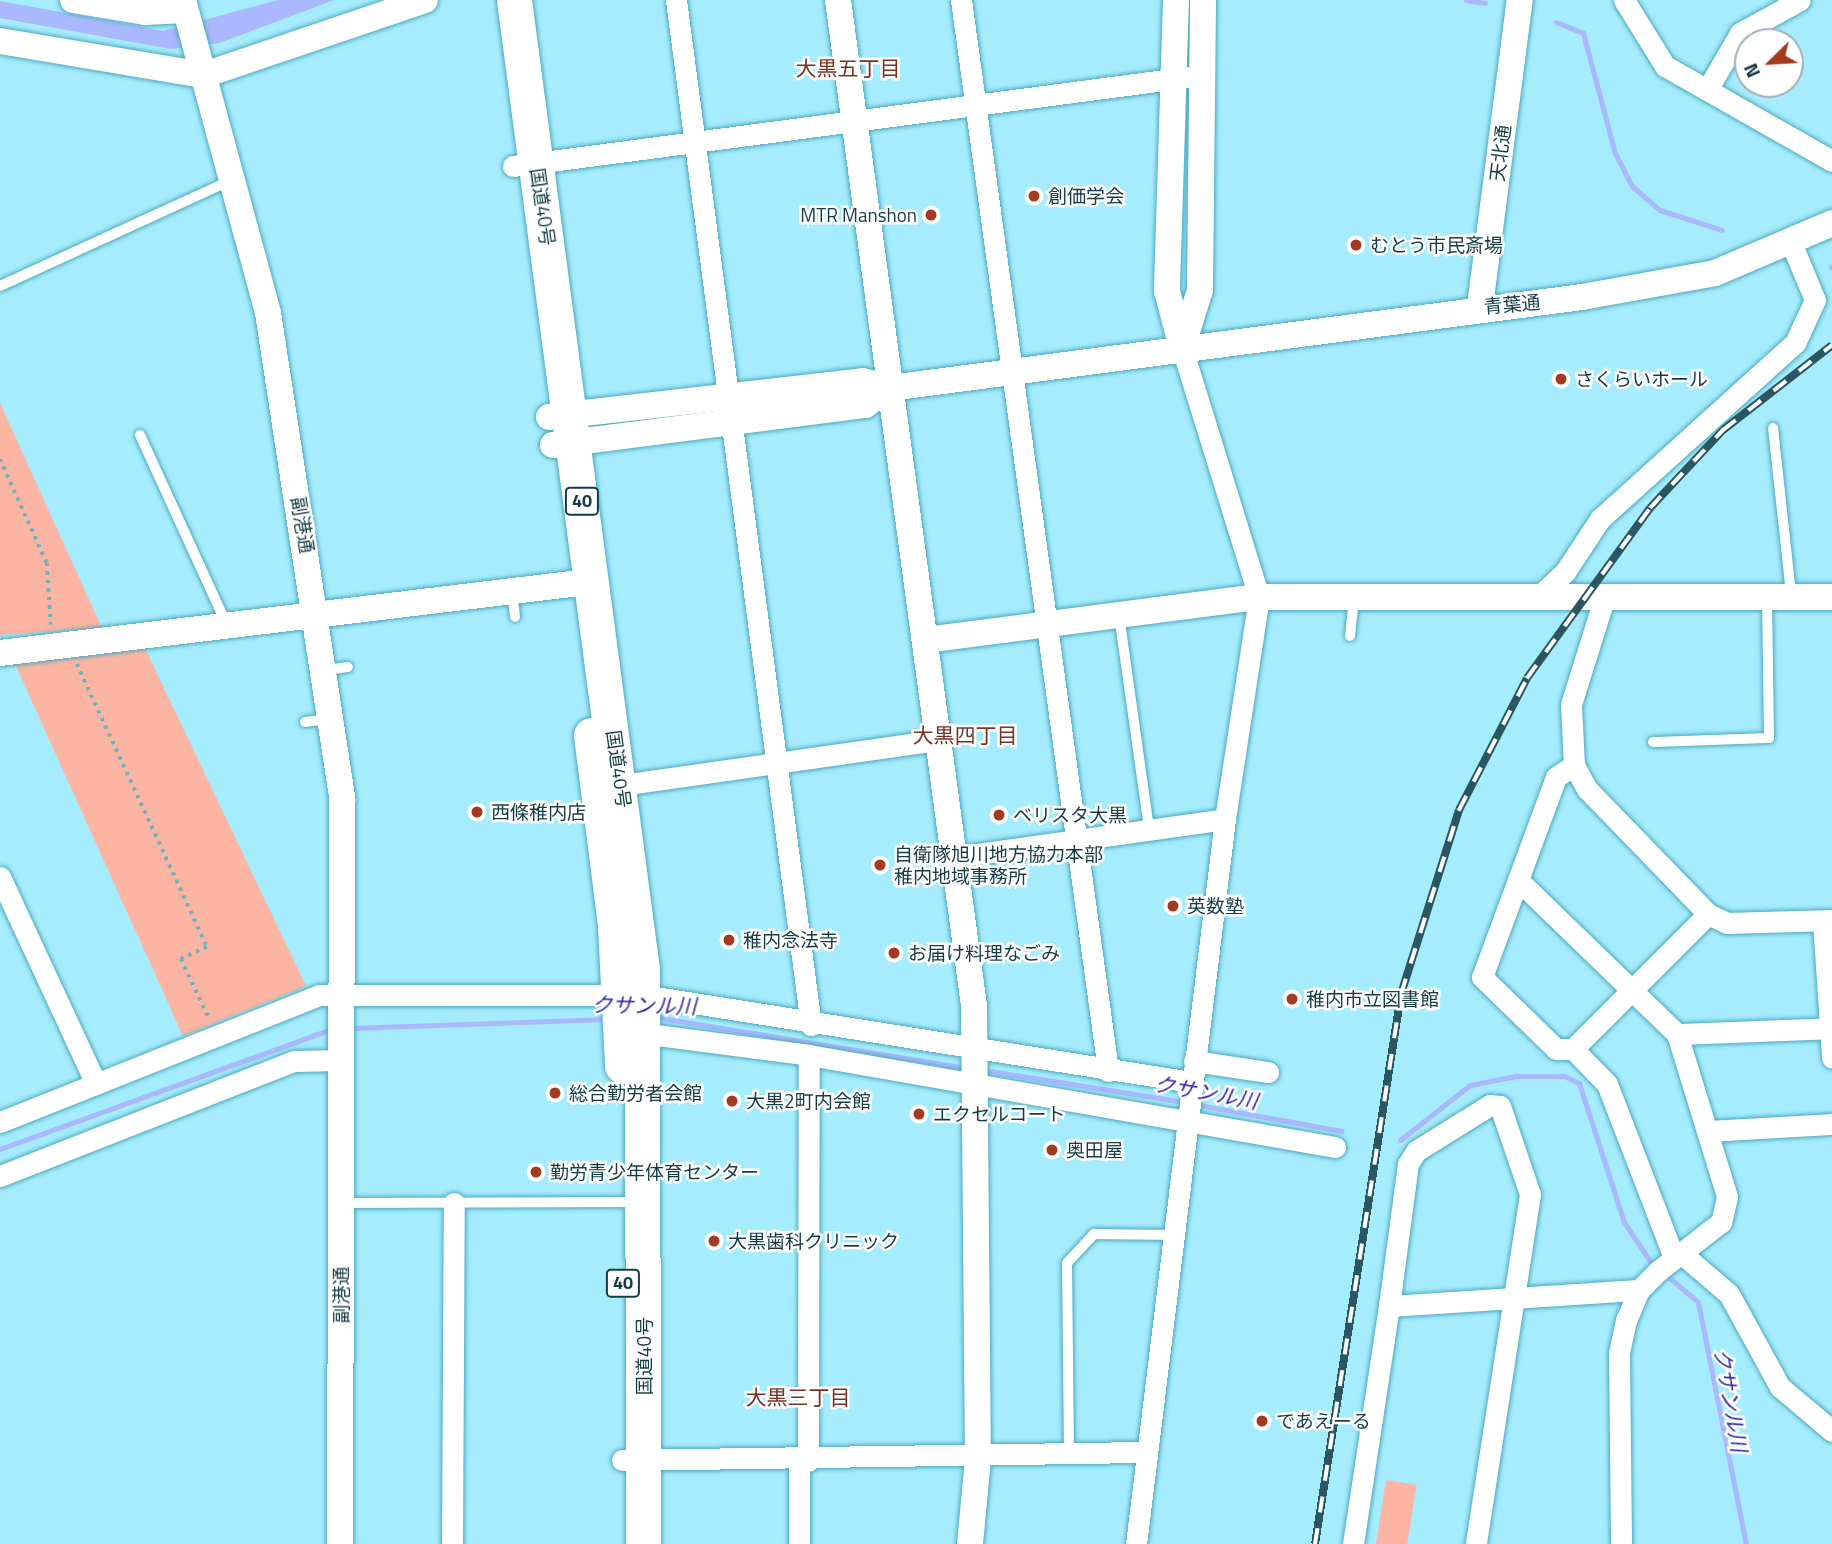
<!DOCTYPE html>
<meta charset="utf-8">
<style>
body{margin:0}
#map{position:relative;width:1832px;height:1544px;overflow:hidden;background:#a5ecfe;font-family:"Titillium Web","Noto Sans JP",sans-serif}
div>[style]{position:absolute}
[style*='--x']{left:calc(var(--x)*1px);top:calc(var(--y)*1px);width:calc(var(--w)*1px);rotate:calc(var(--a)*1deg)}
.green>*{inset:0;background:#fdb5a3;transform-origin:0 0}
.water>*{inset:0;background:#aab8fe}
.stream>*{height:5px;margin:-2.5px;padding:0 2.5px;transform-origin:2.5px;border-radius:2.5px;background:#aab8fe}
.path>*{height:3.5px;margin-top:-1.75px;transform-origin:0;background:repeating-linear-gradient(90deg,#74b1c0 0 3.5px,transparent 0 8.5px)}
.roads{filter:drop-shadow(0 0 2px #4ba9be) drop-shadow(0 0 2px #4ba9be)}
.service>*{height:10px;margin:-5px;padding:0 5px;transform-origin:5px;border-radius:5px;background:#fff}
.minor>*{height:21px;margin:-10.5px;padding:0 10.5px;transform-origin:10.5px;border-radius:10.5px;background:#fff}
.tertiary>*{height:26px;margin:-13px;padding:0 13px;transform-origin:13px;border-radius:13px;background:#fff}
.trunk>*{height:35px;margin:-17.5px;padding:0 17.5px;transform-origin:17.5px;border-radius:17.5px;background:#fff}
.rail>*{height:8px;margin-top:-4px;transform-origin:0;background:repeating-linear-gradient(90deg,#fff 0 16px,#2a5661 0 32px);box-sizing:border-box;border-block:2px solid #2a5661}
.dots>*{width:19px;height:19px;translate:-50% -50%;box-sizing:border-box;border:4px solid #fff;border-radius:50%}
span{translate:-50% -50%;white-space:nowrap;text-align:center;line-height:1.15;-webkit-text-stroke:5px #fff;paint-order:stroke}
.shield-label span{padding:2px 5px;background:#fff;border:2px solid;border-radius:5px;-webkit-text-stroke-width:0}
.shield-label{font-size:18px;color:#143c45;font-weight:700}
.street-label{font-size:19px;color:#143c45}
.poi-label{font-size:19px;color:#143c45}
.left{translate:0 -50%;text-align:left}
.right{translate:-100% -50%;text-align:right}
.neighbourhood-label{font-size:21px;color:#773222}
.water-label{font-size:21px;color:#2d22a6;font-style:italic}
.north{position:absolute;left:1734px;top:28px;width:70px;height:70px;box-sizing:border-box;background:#fff;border:2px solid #a1b1b5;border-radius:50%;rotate:246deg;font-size:19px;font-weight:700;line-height:28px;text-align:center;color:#143c45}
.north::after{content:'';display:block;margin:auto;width:24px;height:32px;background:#a43b21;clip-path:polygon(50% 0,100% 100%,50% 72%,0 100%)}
</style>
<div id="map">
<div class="green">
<div style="clip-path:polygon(0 403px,102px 628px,0 635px)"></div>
<div style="clip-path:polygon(145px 648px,306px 986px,183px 1036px,15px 664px)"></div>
<div style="left:1386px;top:1480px;width:31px;height:65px;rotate:9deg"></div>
</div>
<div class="water">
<div style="clip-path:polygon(278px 0,334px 0,219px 43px,171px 49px,0 18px,0 1px,163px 31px)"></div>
</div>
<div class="stream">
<div style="--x:1466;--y:0;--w:19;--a:9"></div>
<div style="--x:1556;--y:22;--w:29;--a:22"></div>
<div style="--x:1583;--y:33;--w:124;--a:75.1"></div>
<div style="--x:1615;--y:153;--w:37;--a:63"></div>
<div style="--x:1632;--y:186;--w:37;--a:41"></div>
<div style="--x:1660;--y:210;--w:65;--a:17.9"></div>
<div style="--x:1831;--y:267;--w:1;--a:45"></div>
<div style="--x:655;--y:1017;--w:315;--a:9.3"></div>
<div style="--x:351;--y:1028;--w:256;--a:-2"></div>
<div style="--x:983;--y:1070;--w:204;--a:9"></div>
<div style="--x:1193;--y:1104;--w:151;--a:10.3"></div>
<div style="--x:1400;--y:1140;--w:89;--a:-38.2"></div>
<div style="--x:1470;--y:1085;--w:47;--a:-11.1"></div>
<div style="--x:1516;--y:1076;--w:48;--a:0"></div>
<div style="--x:1564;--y:1076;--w:17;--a:25"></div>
<div style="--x:1579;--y:1083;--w:146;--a:72.1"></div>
<div style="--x:1624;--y:1222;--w:50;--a:56.3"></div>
<div style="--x:0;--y:1149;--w:355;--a:-19.9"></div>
<div style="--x:1666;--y:1275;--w:42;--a:40.2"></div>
<div style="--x:1698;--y:1302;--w:247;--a:78.8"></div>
</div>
<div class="path">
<div style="--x:0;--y:459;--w:114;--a:65.7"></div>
<div style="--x:47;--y:563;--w:62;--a:86.3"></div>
<div style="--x:77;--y:664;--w:311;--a:65.3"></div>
<div style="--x:207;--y:947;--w:29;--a:155"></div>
<div style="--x:181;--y:959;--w:68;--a:64.6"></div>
</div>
<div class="roads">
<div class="service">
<div style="--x:0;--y:286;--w:255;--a:-24.6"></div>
<div style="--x:1773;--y:428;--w:168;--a:83.8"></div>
<div style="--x:140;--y:435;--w:209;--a:65.4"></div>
<div style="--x:512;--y:592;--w:25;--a:83"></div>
<div style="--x:1119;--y:615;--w:216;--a:82"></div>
<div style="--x:1350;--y:636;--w:38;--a:-84"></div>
<div style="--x:326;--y:670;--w:22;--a:-8"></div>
<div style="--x:305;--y:722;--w:25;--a:-7"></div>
<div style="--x:1653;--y:742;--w:116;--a:-2"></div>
<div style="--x:1769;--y:738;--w:140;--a:-90.8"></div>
<div style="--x:342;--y:1203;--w:294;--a:-0.2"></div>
<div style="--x:1069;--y:1454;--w:191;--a:-90.6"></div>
<div style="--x:1067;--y:1263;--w:40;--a:-47"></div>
<div style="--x:1094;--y:1234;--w:80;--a:0.7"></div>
</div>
<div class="minor">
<div style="--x:676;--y:0;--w:1034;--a:82.5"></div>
<div style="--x:961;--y:0;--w:1081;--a:82.18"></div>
<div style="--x:1624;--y:0;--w:78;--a:58.2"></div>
<div style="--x:1665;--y:66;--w:192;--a:29.6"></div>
<div style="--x:1707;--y:90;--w:66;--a:-59.9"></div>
<div style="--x:1740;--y:33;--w:68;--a:-28.8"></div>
<div style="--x:513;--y:166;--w:680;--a:-7.52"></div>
<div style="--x:1536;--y:599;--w:40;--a:-43"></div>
<div style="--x:1565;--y:572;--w:64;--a:-56.6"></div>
<div style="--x:1600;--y:519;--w:263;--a:-42.1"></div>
<div style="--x:1795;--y:343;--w:47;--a:-65.1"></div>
<div style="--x:1815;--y:300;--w:60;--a:-112.7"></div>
<div style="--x:1604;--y:599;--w:110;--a:107.4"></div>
<div style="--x:1571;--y:704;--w:61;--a:87.2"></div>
<div style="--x:1574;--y:765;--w:27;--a:62"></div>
<div style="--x:1587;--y:789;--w:174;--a:45.9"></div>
<div style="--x:1708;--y:914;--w:21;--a:25"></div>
<div style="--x:1727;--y:923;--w:105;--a:-1.6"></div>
<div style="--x:1574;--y:765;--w:22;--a:146"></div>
<div style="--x:1556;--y:777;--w:213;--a:110.3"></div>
<div style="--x:1482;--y:977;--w:103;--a:44.2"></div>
<div style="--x:1556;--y:1049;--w:17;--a:0"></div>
<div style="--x:1573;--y:1049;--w:49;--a:45.8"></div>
<div style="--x:1607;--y:1084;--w:186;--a:68.9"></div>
<div style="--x:608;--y:787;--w:334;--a:-8.1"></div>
<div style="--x:956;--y:857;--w:272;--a:-8"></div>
<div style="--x:0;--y:877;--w:228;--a:65.1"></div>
<div style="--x:1518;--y:880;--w:221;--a:44.1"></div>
<div style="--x:1677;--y:1034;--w:170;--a:72.9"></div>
<div style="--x:1727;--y:1197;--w:26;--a:103"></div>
<div style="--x:1721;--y:1222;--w:80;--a:142.1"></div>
<div style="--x:1658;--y:1271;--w:27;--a:135"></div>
<div style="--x:1639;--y:1290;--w:33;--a:113"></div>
<div style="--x:1626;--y:1320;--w:34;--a:102"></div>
<div style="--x:1619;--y:1353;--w:191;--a:89.4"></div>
<div style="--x:1823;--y:921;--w:137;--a:86.2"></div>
<div style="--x:633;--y:1032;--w:177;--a:7.4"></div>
<div style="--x:809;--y:1055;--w:534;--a:9.92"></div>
<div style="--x:1677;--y:1034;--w:155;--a:-2.2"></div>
<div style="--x:1573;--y:1049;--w:191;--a:-45"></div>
<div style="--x:1194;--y:1061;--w:75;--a:8.5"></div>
<div style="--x:0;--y:1122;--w:343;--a:-21.7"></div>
<div style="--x:319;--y:995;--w:324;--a:0"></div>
<div style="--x:643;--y:995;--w:555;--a:9.02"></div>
<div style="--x:1710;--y:1131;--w:122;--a:-3.3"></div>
<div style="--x:0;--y:1176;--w:316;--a:-21.4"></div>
<div style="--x:294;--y:1061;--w:49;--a:-1.2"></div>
<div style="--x:1681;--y:1253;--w:63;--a:40.5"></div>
<div style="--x:1729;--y:1294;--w:106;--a:61.3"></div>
<div style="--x:1780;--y:1387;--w:68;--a:40.2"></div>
<div style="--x:1389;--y:1306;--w:143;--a:-82.4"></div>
<div style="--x:1408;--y:1164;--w:15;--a:-58"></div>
<div style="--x:1416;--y:1151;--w:87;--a:-31.9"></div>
<div style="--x:1490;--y:1105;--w:10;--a:6"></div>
<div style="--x:1500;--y:1106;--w:93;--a:71.2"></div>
<div style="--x:1530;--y:1194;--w:354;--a:98.8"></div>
<div style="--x:622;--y:1460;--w:521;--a:-0.88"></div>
<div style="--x:799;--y:1461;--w:83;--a:90"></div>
<div style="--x:808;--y:1461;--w:406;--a:-89.9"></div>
<div style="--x:452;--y:1544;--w:341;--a:-89.7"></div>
<div style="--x:1136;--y:1544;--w:730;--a:-83"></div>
<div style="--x:1225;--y:819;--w:225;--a:-81.3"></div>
<div style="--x:1259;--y:597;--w:261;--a:-107.2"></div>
<div style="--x:1353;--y:1544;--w:241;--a:-81.4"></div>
<div style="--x:1389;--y:1306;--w:251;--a:-3.7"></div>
</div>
<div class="tertiary">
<div style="--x:73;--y:0;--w:73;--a:9.5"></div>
<div style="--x:145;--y:12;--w:40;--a:-2.9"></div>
<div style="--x:183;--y:0;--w:324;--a:74.8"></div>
<div style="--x:268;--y:313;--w:492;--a:81.3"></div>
<div style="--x:342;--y:799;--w:745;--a:90.15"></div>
<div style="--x:838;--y:0;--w:1015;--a:82.3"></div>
<div style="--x:974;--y:1006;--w:453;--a:89.5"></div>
<div style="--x:978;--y:1459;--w:85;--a:95.4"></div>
<div style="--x:1176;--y:0;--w:291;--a:91.8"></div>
<div style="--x:1167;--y:291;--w:59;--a:75.3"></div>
<div style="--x:0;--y:41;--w:207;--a:9.5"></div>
<div style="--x:204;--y:75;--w:233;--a:-18.7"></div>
<div style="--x:1480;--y:306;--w:309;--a:-82.6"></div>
<div style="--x:1182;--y:348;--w:61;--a:-72.8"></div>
<div style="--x:1200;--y:290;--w:290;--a:-89.4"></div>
<div style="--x:549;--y:417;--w:316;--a:-6.5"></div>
<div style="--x:863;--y:381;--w:28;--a:15"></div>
<div style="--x:890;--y:388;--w:698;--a:-7.49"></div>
<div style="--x:1582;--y:297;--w:135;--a:-10.2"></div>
<div style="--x:1715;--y:273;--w:127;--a:-23.1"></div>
<div style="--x:553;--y:445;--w:315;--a:-7.3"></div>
<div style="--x:865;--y:405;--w:30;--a:-34"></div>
<div style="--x:926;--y:640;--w:336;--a:-7.4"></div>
<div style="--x:1259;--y:597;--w:573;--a:0"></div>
<div style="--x:0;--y:653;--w:575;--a:-6.89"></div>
</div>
<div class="trunk">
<div style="--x:514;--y:0;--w:977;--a:82.48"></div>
<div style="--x:642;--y:969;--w:575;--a:89.9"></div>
<div style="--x:591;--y:735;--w:193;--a:82.8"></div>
<div style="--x:615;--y:926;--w:140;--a:87.1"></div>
</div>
</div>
<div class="rail">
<div style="--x:1315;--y:1544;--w:557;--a:-81.11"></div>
<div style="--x:1401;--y:994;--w:193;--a:-72.5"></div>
<div style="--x:1459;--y:810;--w:148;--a:-62.7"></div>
<div style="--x:1527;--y:678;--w:210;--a:-54.1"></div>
<div style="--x:1650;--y:508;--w:107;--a:-46.9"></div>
<div style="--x:1723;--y:430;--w:138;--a:-37.9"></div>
</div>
<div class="dots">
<div style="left:1034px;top:196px;background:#a43b21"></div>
<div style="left:931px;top:215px;background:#a43b21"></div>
<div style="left:1356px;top:245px;background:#a43b21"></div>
<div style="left:1561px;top:379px;background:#a43b21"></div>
<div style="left:477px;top:812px;background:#a43b21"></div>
<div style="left:999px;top:815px;background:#a43b21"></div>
<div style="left:880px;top:865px;background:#a43b21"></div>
<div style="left:1173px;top:906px;background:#a43b21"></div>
<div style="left:729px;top:940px;background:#a43b21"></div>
<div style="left:894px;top:953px;background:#a43b21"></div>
<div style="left:1292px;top:999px;background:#a43b21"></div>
<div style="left:555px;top:1093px;background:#a43b21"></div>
<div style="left:732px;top:1101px;background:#a43b21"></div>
<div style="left:919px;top:1114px;background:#a43b21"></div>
<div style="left:1052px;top:1150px;background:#a43b21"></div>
<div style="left:536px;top:1172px;background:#a43b21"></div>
<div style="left:714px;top:1241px;background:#a43b21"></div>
<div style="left:1262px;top:1421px;background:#a43b21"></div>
</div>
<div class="shield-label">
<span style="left:582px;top:501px">40</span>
<span style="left:623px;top:1283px">40</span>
</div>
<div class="street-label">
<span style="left:1500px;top:153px;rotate:-83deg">天北通</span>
<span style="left:543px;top:207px;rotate:82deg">国道40号</span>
<span style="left:1512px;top:304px;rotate:-5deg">青葉通</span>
<span style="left:303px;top:525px;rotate:81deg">副港通</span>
<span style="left:619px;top:769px;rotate:82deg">国道40号</span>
<span style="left:341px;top:1295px;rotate:-90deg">副港通</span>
<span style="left:644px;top:1356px;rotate:-90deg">国道40号</span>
</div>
<div class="poi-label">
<span class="left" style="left:1048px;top:196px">創価学会</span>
<span class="right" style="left:917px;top:215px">MTR Manshon</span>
<span class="left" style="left:1370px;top:245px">むとう市民斎場</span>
<span class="left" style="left:1575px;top:379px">さくらいホール</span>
<span class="left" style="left:491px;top:812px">西條稚内店</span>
<span class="left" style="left:1013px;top:815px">ベリスタ大黒</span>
<span class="left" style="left:894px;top:865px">自衛隊旭川地方協力本部<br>稚内地域事務所</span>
<span class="left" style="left:1187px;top:906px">英数塾</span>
<span class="left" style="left:743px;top:940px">稚内念法寺</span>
<span class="left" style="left:908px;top:953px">お届け料理なごみ</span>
<span class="left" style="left:1306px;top:999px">稚内市立図書館</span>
<span class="left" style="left:569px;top:1093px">総合勤労者会館</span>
<span class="left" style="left:746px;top:1101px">大黒2町内会館</span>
<span class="left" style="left:933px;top:1114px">エクセルコート</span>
<span class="left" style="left:1066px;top:1150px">奥田屋</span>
<span class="left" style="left:550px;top:1172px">勤労青少年体育センター</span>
<span class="left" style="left:728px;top:1241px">大黒歯科クリニック</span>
<span class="left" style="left:1276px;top:1421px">であえーる</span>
</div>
<div class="neighbourhood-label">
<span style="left:848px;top:68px">大黒五丁目</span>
<span style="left:965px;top:735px">大黒四丁目</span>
<span style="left:798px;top:1397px">大黒三丁目</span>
</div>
<div class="water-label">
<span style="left:644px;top:1005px;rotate:1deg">クサンル川</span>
<span style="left:1206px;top:1092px;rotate:10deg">クサンル川</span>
<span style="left:1731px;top:1400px;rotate:80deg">クサンル川</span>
</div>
<div class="north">N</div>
</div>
